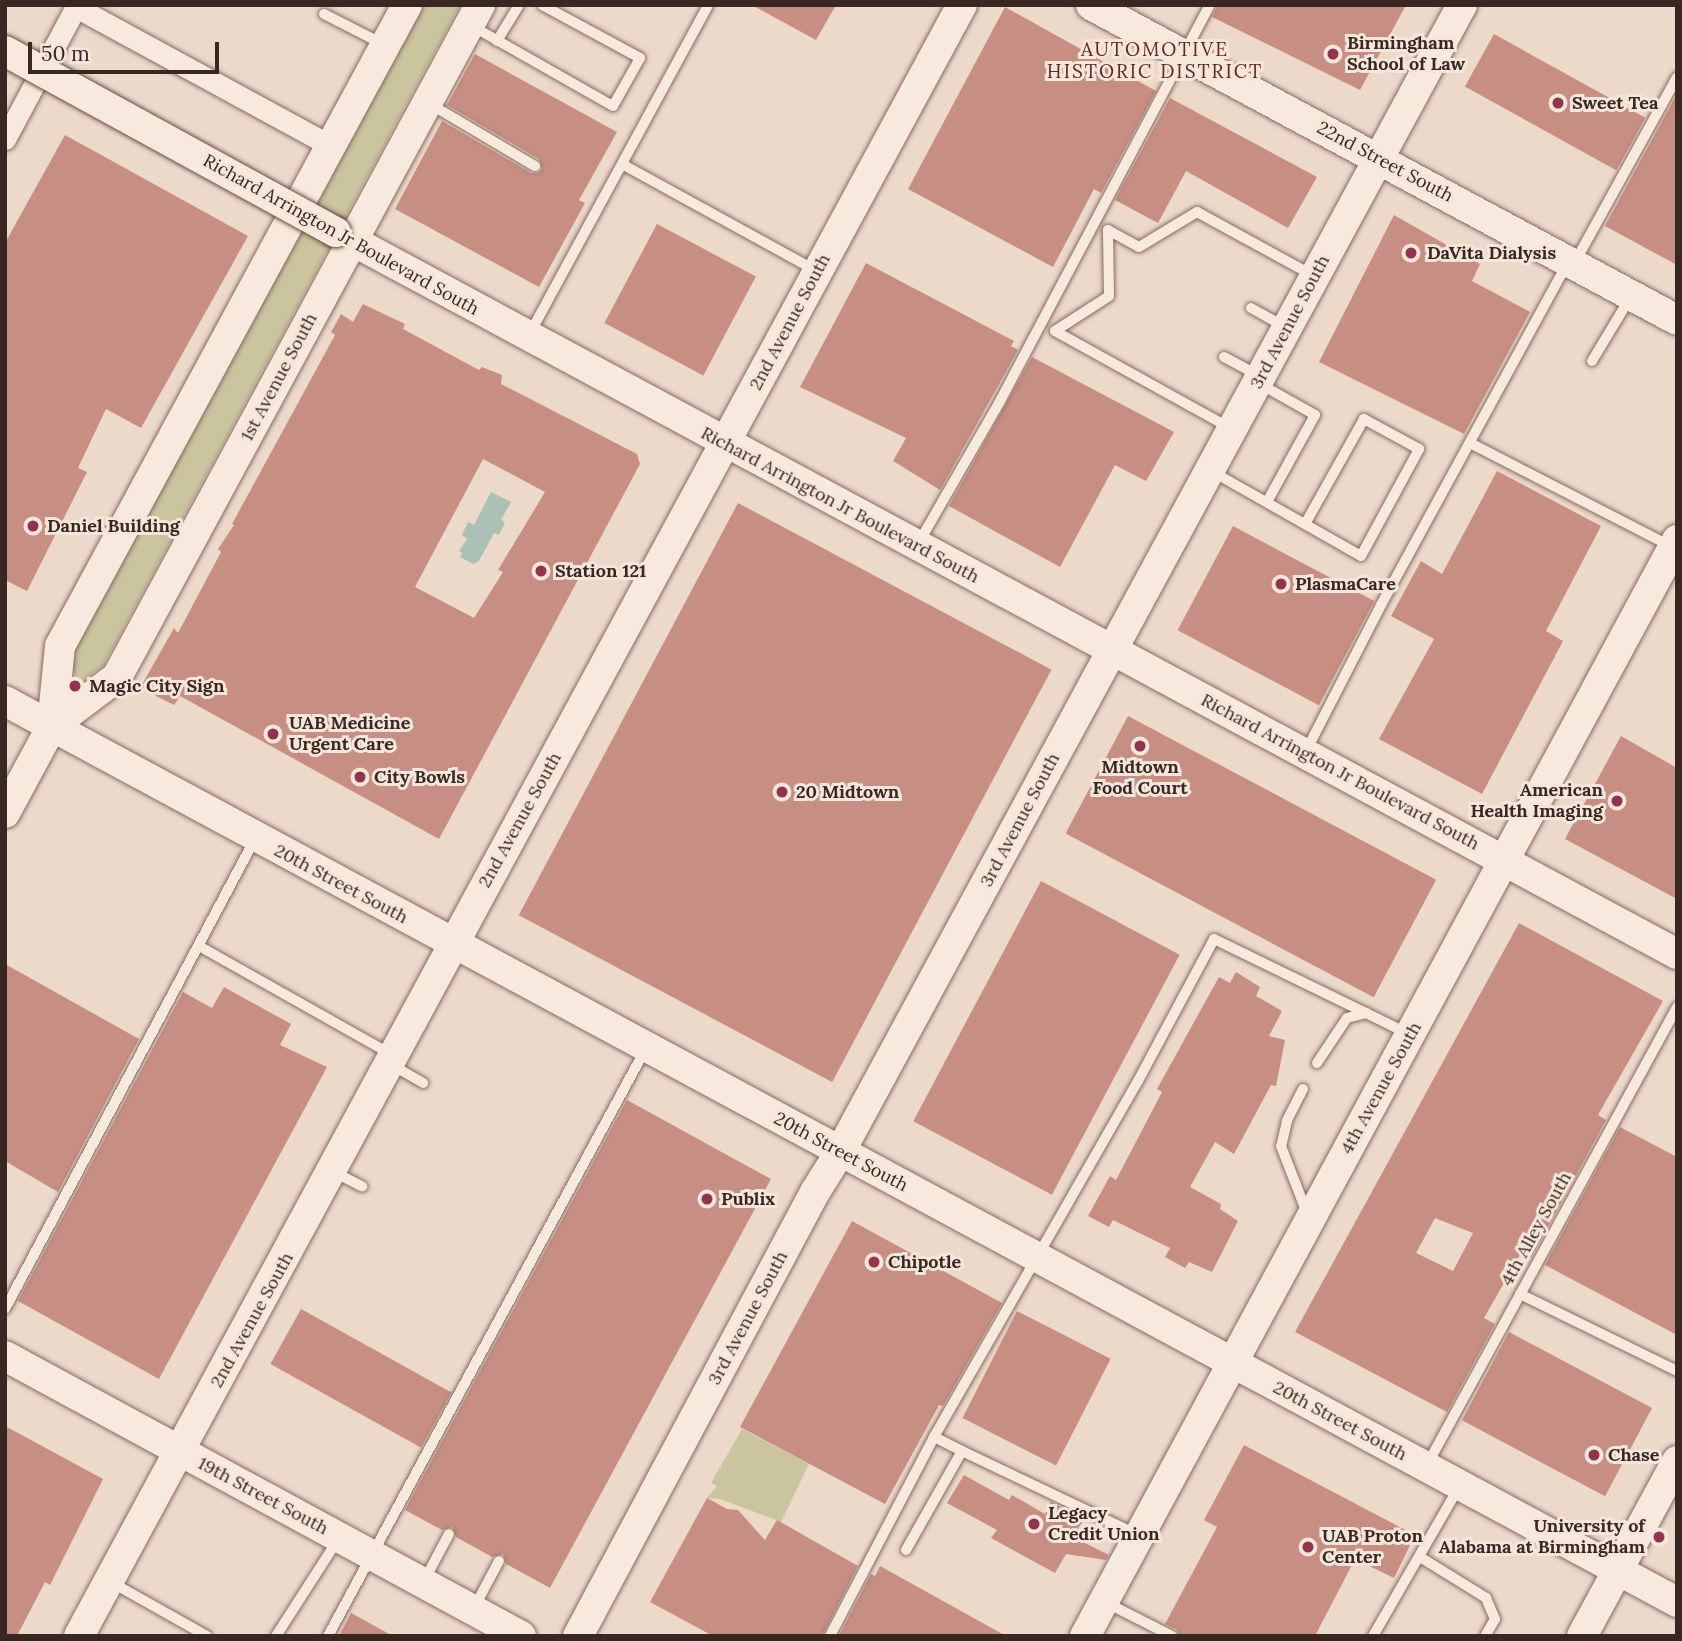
<!DOCTYPE html>
<style>
body{margin:0}
#map{position:relative;width:1682px;height:1641px;overflow:hidden;background:#ecd9ca;font-family:Lora,serif}
div>[style]{position:absolute}
[style*='--x']{left:calc(var(--x)*1px);top:calc(var(--y)*1px);width:calc(var(--w)*1px);rotate:calc(var(--a)*1deg)}
.green>*{inset:0;background:#cac49f}
.water>*{inset:0;background:#abc1b5}
.building>*{inset:0;background:#c78e83;transform-origin:0 0}
.roads{filter:drop-shadow(0 0 2px #876b60) drop-shadow(0 0 2px #876b60)}
.lane>*{height:10px;margin:-5px;padding:0 5px;transform-origin:5px;border-radius:5px;background:#f7e9dd}
.street>*{height:21px;margin:-10.5px;padding:0 10.5px;transform-origin:10.5px;border-radius:10.5px;background:#f7e9dd}
.secondary>*{height:30px;margin:-15px;padding:0 15px;transform-origin:15px;border-radius:15px;background:#f7e9dd}
.bridges{filter:drop-shadow(0 0 2px #694c43) drop-shadow(0 0 2px #694c43)}
.secondary-bridge>*{height:30px;margin:-15px;padding:0 15px;transform-origin:15px;border-radius:15px;background:#f7e9dd}
.dots>*{width:19px;height:19px;translate:-50% -50%;box-sizing:border-box;border:4px solid #f4e6da;border-radius:50%}
span{translate:-50% -50%;white-space:nowrap;text-align:center;line-height:1.15;-webkit-text-stroke:6px #f4e6da;paint-order:stroke}
.poi-label{font-size:18px;color:#392722;font-weight:700}
.left{translate:0 -50%;text-align:left}
.right{translate:-100% -50%;text-align:right}
.street-label{font-size:18px;color:#392722}
.neighbourhood-label{font-size:19px;color:#632527;letter-spacing:2px}
.frame{position:absolute;inset:0;border:7px solid #392722;pointer-events:none}
.scale{position:absolute;left:28px;top:42px;width:191px;height:32px;box-sizing:border-box;border:4px solid #392722;border-top:0;padding-left:9px;font-size:21px;line-height:24px;white-space:nowrap;color:#392722;-webkit-text-stroke:5px #f4e6da;paint-order:stroke}
</style>
<div id="map">
<div class="green">
<div style="clip-path:polygon(421px 5px,460px 5px,103px 666px,75px 686px,72px 652px)"></div>
<div style="clip-path:polygon(742px 1429px,809px 1464px,781px 1522px,720px 1499px,707px 1498px,717px 1486px,711px 1483px)"></div>
</div>
<div class="water">
<div style="clip-path:polygon(491px 492px,511px 502px,501px 520px,505px 522px,499px 535px,494px 533px,479px 561px,473px 564px,460px 557px,462px 553px,459px 551px,467px 539px,462px 535px,468px 522px,474px 525px)"></div>
</div>
<div class="building">
<div style="clip-path:polygon(752px 5px,836px 5px,816px 40px)"></div>
<div style="clip-path:polygon(1218px 5px,1406px 5px,1360px 90px,1212px 17px)"></div>
<div style="clip-path:polygon(1005px 7px,1156px 91px,1101px 193px,1094px 189px,1053px 267px,908px 189px)"></div>
<div style="left:1494px;top:34px;width:173px;height:60px;rotate:29deg"></div>
<div style="clip-path:polygon(475px 54px,617px 132px,579px 200px,585px 203px,539px 287px,395px 209px,442px 121px,531px 173px,538px 173px,542px 169px,539px 159px,447px 105px)"></div>
<div style="clip-path:polygon(1677px 94px,1677px 265px,1605px 226px)"></div>
<div style="clip-path:polygon(1170px 98px,1317px 177px,1288px 228px,1186px 171px,1158px 223px,1115px 200px)"></div>
<div style="clip-path:polygon(65px 135px,248px 236px,141px 428px,106px 409px,78px 468px,87px 472px,27px 591px,5px 580px,5px 243px)"></div>
<div style="clip-path:polygon(1394px 215px,1480px 264px,1472px 281px,1530px 312px,1464px 434px,1319px 362px)"></div>
<div style="left:657px;top:224px;width:112px;height:112px;rotate:28deg"></div>
<div style="clip-path:polygon(866px 263px,1014px 341px,1011px 346px,1018px 350px,940px 490px,893px 461px,906px 438px,800px 387px)"></div>
<div style="clip-path:polygon(evenodd,363px 304px,405px 324px,403px 329px,479px 370px,482px 367px,502px 375px,501px 384px,637px 454px,640px 464px,439px 839px,180px 696px,174px 705px,140px 688px,174px 628px,178px 633px,221px 552px,218px 549px,234px 525px,232px 524px,335px 335px,331px 332px,341px 314px,353px 322px,363px 304px,483px 459px,545px 492px,498px 570px,503px 572px,474px 618px,415px 587px,483px 459px)"></div>
<div style="clip-path:polygon(1032px 357px,1174px 432px,1146px 481px,1115px 465px,1060px 567px,949px 506px)"></div>
<div style="clip-path:polygon(1497px 471px,1601px 526px,1546px 631px,1563px 641px,1482px 794px,1379px 739px,1434px 639px,1391px 616px,1421px 561px,1442px 574px)"></div>
<div style="left:738px;top:503px;width:355px;height:467px;rotate:28deg"></div>
<div style="left:1233px;top:526px;width:160px;height:118px;rotate:28deg"></div>
<div style="left:1128px;top:716px;width:349px;height:133px;rotate:28deg"></div>
<div style="clip-path:polygon(1621px 736px,1677px 768px,1677px 899px,1565px 839px)"></div>
<div style="left:1041px;top:881px;width:157px;height:272px;rotate:28deg"></div>
<div style="clip-path:polygon(evenodd,1519px 923px,1663px 1001px,1598px 1115px,1606px 1120px,1531px 1258px,1521px 1253px,1484px 1318px,1495px 1324px,1447px 1412px,1295px 1332px,1519px 923px,1435px 1218px,1473px 1233px,1453px 1271px,1416px 1253px,1435px 1218px)"></div>
<div style="clip-path:polygon(5px 964px,139px 1039px,58px 1192px,5px 1161px)"></div>
<div style="clip-path:polygon(1236px 972px,1260px 987px,1256px 996px,1282px 1011px,1269px 1036px,1285px 1040px,1276px 1086px,1271px 1085px,1234px 1154px,1215px 1142px,1190px 1187px,1221px 1204px,1220px 1209px,1238px 1221px,1212px 1272px,1189px 1262px,1185px 1268px,1165px 1257px,1170px 1248px,1113px 1220px,1109px 1227px,1088px 1216px,1110px 1176px,1116px 1180px,1162px 1092px,1157px 1089px,1219px 977px,1230px 983px)"></div>
<div style="clip-path:polygon(224px 987px,291px 1024px,280px 1045px,327px 1067px,159px 1379px,18px 1301px,183px 992px,212px 1008px)"></div>
<div style="clip-path:polygon(627px 1100px,771px 1179px,550px 1588px,506px 1564px,503px 1554px,492px 1557px,456px 1537px,452px 1527px,442px 1530px,405px 1510px)"></div>
<div style="clip-path:polygon(1620px 1127px,1677px 1157px,1677px 1335px,1545px 1265px)"></div>
<div style="clip-path:polygon(852px 1221px,1002px 1303px,943px 1406px,939px 1405px,885px 1504px,740px 1427px)"></div>
<div style="left:301px;top:1309px;width:172px;height:63px;rotate:29deg"></div>
<div style="left:1017px;top:1311px;width:105px;height:120px;rotate:27deg"></div>
<div style="left:1509px;top:1332px;width:162px;height:100px;rotate:28deg"></div>
<div style="clip-path:polygon(5px 1426px,103px 1479px,50px 1585px,45px 1582px,17px 1636px,5px 1636px)"></div>
<div style="clip-path:polygon(1244px 1445px,1415px 1535px,1394px 1578px,1355px 1559px,1315px 1636px,1180px 1636px,1176px 1629px,1165px 1624px,1217px 1527px,1204px 1520px)"></div>
<div style="clip-path:polygon(964px 1475px,1009px 1500px,1012px 1495px,1045px 1514px,1051px 1502px,1084px 1519px,1073px 1537px,1109px 1555px,1106px 1560px,1066px 1554px,1055px 1573px,991px 1538px,997px 1530px,947px 1503px)"></div>
<div style="clip-path:polygon(707px 1498px,727px 1509px,738px 1510px,765px 1540px,777px 1520px,858px 1566px,822px 1636px,713px 1636px,650px 1602px)"></div>
<div style="clip-path:polygon(880px 1566px,1006px 1636px,839px 1636px,871px 1574px,875px 1576px)"></div>
<div style="clip-path:polygon(351px 1613px,393px 1636px,339px 1636px)"></div>
</div>
<div class="roads">
<div class="lane">
<div style="--x:324;--y:14;--w:66;--a:27"></div>
<div style="--x:472;--y:26;--w:162;--a:29.6"></div>
<div style="--x:613;--y:106;--w:55;--a:-60.6"></div>
<div style="--x:640;--y:58;--w:111;--a:-151.6"></div>
<div style="--x:497;--y:41;--w:42;--a:-58.6"></div>
<div style="--x:430;--y:104;--w:122;--a:30.6"></div>
<div style="--x:622;--y:164;--w:222;--a:28.8"></div>
<div style="--x:1575;--y:262;--w:211;--a:-61.1"></div>
<div style="--x:1251;--y:308;--w:39;--a:29"></div>
<div style="--x:529;--y:335;--w:375;--a:-61.5"></div>
<div style="--x:1224;--y:357;--w:38;--a:28"></div>
<div style="--x:1592;--y:361;--w:74;--a:-58.9"></div>
<div style="--x:1260;--y:384;--w:63;--a:29.4"></div>
<div style="--x:1315;--y:415;--w:99;--a:118.9"></div>
<div style="--x:1230;--y:428;--w:200;--a:-151"></div>
<div style="--x:1055;--y:331;--w:64;--a:-32.9"></div>
<div style="--x:1109;--y:296;--w:66;--a:-90.9"></div>
<div style="--x:1108;--y:230;--w:35;--a:29"></div>
<div style="--x:1139;--y:247;--w:68;--a:-31.1"></div>
<div style="--x:1197;--y:212;--w:131;--a:28.7"></div>
<div style="--x:1470;--y:443;--w:225;--a:27.2"></div>
<div style="--x:1213;--y:472;--w:170;--a:29.6"></div>
<div style="--x:1361;--y:556;--w:122;--a:-61.5"></div>
<div style="--x:1419;--y:449;--w:63;--a:-151.4"></div>
<div style="--x:1364;--y:419;--w:120;--a:119.3"></div>
<div style="--x:918;--y:544;--w:163;--a:-60.1"></div>
<div style="--x:999;--y:403;--w:450;--a:-62.1"></div>
<div style="--x:1306;--y:751;--w:164;--a:-62.8"></div>
<div style="--x:1381;--y:605;--w:391;--a:-61.4"></div>
<div style="--x:199;--y:946;--w:220;--a:29.4"></div>
<div style="--x:1317;--y:1063;--w:54;--a:-56.3"></div>
<div style="--x:1347;--y:1018;--w:20;--a:-15"></div>
<div style="--x:1366;--y:1013;--w:46;--a:26"></div>
<div style="--x:392;--y:1065;--w:36;--a:30"></div>
<div style="--x:1303;--y:1089;--w:36;--a:117"></div>
<div style="--x:1287;--y:1121;--w:26;--a:103"></div>
<div style="--x:1281;--y:1146;--w:72;--a:68.8"></div>
<div style="--x:332;--y:1171;--w:34;--a:27"></div>
<div style="--x:1520;--y:1294;--w:175;--a:26.1"></div>
<div style="--x:5;--y:1309;--w:535;--a:-62"></div>
<div style="--x:962;--y:1451;--w:195;--a:25.5"></div>
<div style="--x:1427;--y:1465;--w:522;--a:-61.37"></div>
<div style="--x:906;--y:1550;--w:114;--a:-60.5"></div>
<div style="--x:962;--y:1451;--w:31;--a:-153"></div>
<div style="--x:1420;--y:1557;--w:78;--a:31.8"></div>
<div style="--x:1486;--y:1598;--w:23;--a:67"></div>
<div style="--x:1495;--y:1619;--w:20;--a:120"></div>
<div style="--x:424;--y:1581;--w:53;--a:-62"></div>
<div style="--x:111;--y:1582;--w:110;--a:29.4"></div>
<div style="--x:1105;--y:1602;--w:75;--a:26.9"></div>
<div style="--x:474;--y:1608;--w:53;--a:-62"></div>
<div style="--x:276;--y:1636;--w:117;--a:-57.3"></div>
<div style="--x:328;--y:1636;--w:668;--a:-61.59"></div>
<div style="--x:830;--y:1636;--w:225;--a:-62.4"></div>
<div style="--x:934;--y:1437;--w:410;--a:-60.2"></div>
<div style="--x:1138;--y:1081;--w:161;--a:-61.8"></div>
<div style="--x:1214;--y:939;--w:169;--a:26"></div>
<div style="--x:1373;--y:1636;--w:172;--a:-60"></div>
</div>
<div class="street">
<div style="--x:76;--y:7;--w:290;--a:28.6"></div>
<div style="--x:5;--y:139;--w:152;--a:-61.8"></div>
</div>
<div class="secondary">
<div style="--x:1091;--y:5;--w:665;--a:28.26"></div>
<div style="--x:336;--y:232;--w:1523;--a:28.3"></div>
<div style="--x:5;--y:701;--w:1899;--a:28.32"></div>
<div style="--x:52;--y:726;--w:81;--a:-37"></div>
<div style="--x:117;--y:677;--w:764;--a:-61.62"></div>
<div style="--x:5;--y:813;--w:99;--a:-61.6"></div>
<div style="--x:52;--y:726;--w:80;--a:-84.3"></div>
<div style="--x:60;--y:646;--w:729;--a:-61.57"></div>
<div style="--x:5;--y:1356;--w:587;--a:28.49"></div>
<div style="--x:79;--y:1636;--w:1855;--a:-61.57"></div>
<div style="--x:578;--y:1636;--w:503;--a:-61.91"></div>
<div style="--x:815;--y:1192;--w:47;--a:-58"></div>
<div style="--x:840;--y:1152;--w:1305;--a:-61.53"></div>
<div style="--x:1085;--y:1636;--w:1246;--a:-61.62"></div>
<div style="--x:1582;--y:1636;--w:199;--a:-61.5"></div>
</div>
</div>
<div class="bridges">
<div class="secondary-bridge">
<div style="--x:5;--y:51;--w:377;--a:28.7"></div>
</div>
</div>
<div class="dots">
<div style="left:1333px;top:54px;background:#92344d"></div>
<div style="left:1558px;top:103px;background:#92344d"></div>
<div style="left:1411px;top:253px;background:#92344d"></div>
<div style="left:33px;top:526px;background:#92344d"></div>
<div style="left:541px;top:571px;background:#92344d"></div>
<div style="left:1281px;top:584px;background:#92344d"></div>
<div style="left:75px;top:686px;background:#92344d"></div>
<div style="left:273px;top:734px;background:#92344d"></div>
<div style="left:1140px;top:746px;background:#92344d"></div>
<div style="left:360px;top:777px;background:#92344d"></div>
<div style="left:782px;top:792px;background:#92344d"></div>
<div style="left:1617px;top:801px;background:#92344d"></div>
<div style="left:707px;top:1199px;background:#92344d"></div>
<div style="left:874px;top:1262px;background:#92344d"></div>
<div style="left:1594px;top:1455px;background:#92344d"></div>
<div style="left:1034px;top:1524px;background:#92344d"></div>
<div style="left:1659px;top:1537px;background:#92344d"></div>
<div style="left:1308px;top:1547px;background:#92344d"></div>
</div>
<div class="poi-label">
<span class="left" style="left:1347px;top:54px">Birmingham<br>School of Law</span>
<span class="left" style="left:1572px;top:103px">Sweet Tea</span>
<span class="left" style="left:1427px;top:253px">DaVita Dialysis</span>
<span class="left" style="left:47px;top:526px">Daniel Building</span>
<span class="left" style="left:555px;top:571px">Station 121</span>
<span class="left" style="left:1295px;top:584px">PlasmaCare</span>
<span class="left" style="left:89px;top:686px">Magic City Sign</span>
<span class="left" style="left:289px;top:734px">UAB Medicine<br>Urgent Care</span>
<span style="left:1140px;top:778px">Midtown<br>Food Court</span>
<span class="left" style="left:374px;top:777px">City Bowls</span>
<span class="right" style="left:1603px;top:801px">American<br>Health Imaging</span>
<span class="left" style="left:796px;top:792px">20 Midtown</span>
<span class="left" style="left:721px;top:1199px">Publix</span>
<span class="left" style="left:888px;top:1262px">Chipotle</span>
<span class="left" style="left:1608px;top:1455px">Chase</span>
<span class="left" style="left:1048px;top:1524px">Legacy<br>Credit Union</span>
<span class="right" style="left:1645px;top:1537px">University of<br>Alabama at Birmingham</span>
<span class="left" style="left:1322px;top:1547px">UAB Proton<br>Center</span>
</div>
<div class="street-label">
<span style="left:1385px;top:162px;rotate:28deg">22nd Street South</span>
<span style="left:341px;top:235px;rotate:29deg">Richard Arrington Jr Boulevard South</span>
<span style="left:790px;top:322px;rotate:-62deg">2nd Avenue South</span>
<span style="left:1290px;top:322px;rotate:-62deg">3rd Avenue South</span>
<span style="left:279px;top:377px;rotate:-62deg">1st Avenue South</span>
<span style="left:840px;top:505px;rotate:28deg">Richard Arrington Jr Boulevard South</span>
<span style="left:1340px;top:772px;rotate:28deg">Richard Arrington Jr Boulevard South</span>
<span style="left:520px;top:820px;rotate:-61deg">2nd Avenue South</span>
<span style="left:1020px;top:820px;rotate:-62deg">3rd Avenue South</span>
<span style="left:341px;top:884px;rotate:28deg">20th Street South</span>
<span style="left:1381px;top:1088px;rotate:-61deg">4th Avenue South</span>
<span style="left:841px;top:1152px;rotate:28deg">20th Street South</span>
<span style="left:1536px;top:1229px;rotate:-61deg">4th Alley South</span>
<span style="left:748px;top:1318px;rotate:-62deg">3rd Avenue South</span>
<span style="left:252px;top:1320px;rotate:-61deg">2nd Avenue South</span>
<span style="left:1340px;top:1421px;rotate:28deg">20th Street South</span>
<span style="left:263px;top:1496px;rotate:28deg">19th Street South</span>
</div>
<div class="neighbourhood-label">
<span style="left:1155px;top:61px">AUTOMOTIVE<br>HISTORIC DISTRICT</span>
</div>
<div class="frame"></div>
<div class="scale">50 m</div>
</div>
